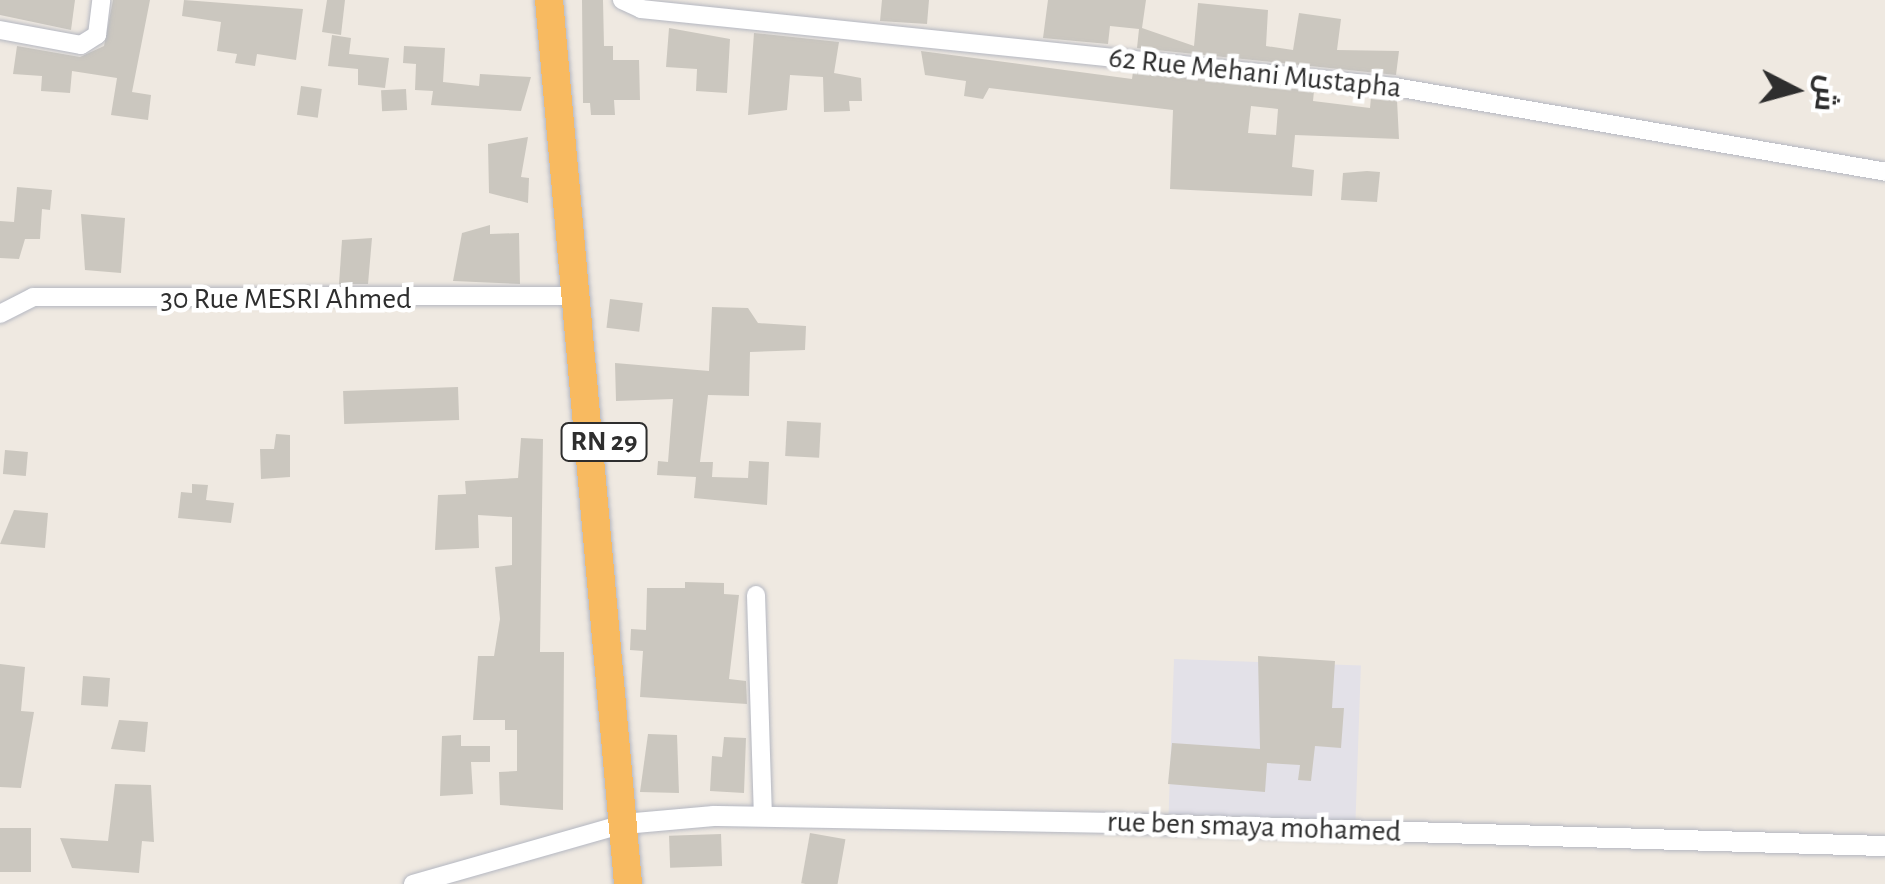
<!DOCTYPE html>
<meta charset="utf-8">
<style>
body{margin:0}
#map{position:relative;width:1885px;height:884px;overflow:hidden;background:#efe9e1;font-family:"Alegreya Sans",Cairo,sans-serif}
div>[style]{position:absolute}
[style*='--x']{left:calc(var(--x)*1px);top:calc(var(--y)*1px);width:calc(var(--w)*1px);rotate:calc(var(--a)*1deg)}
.industrial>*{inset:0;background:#e3e1e8;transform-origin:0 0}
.building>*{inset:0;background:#cbc7bf;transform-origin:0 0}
.roads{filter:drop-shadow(0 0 2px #b4b7c1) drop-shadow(0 0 2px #b4b7c1)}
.minor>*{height:18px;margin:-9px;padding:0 9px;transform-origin:9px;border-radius:9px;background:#fff}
.tertiary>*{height:20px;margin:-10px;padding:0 10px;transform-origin:10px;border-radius:10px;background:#fff}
.trunk>*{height:28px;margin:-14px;padding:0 14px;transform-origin:14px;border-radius:14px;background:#f8ba60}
span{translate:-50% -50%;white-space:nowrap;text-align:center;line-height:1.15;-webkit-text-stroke:9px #fff;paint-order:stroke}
.shield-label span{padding:2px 8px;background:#fff;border:2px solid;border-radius:8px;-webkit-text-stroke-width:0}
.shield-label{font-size:28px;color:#2e2e2e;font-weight:700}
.street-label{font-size:30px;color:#2e2e2e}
.north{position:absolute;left:1745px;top:40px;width:100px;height:100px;-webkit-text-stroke:8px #fff;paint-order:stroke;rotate:96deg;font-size:28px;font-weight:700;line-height:40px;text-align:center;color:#2e2e2e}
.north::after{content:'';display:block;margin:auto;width:35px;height:45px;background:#2e2e2e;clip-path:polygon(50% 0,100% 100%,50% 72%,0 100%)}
</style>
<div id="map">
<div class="industrial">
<div style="left:1174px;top:659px;width:187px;height:155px;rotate:2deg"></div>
</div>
<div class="building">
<div style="clip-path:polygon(0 0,75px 0,71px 30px,0 15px)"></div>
<div style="clip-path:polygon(113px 0,150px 0,132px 92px,151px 95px,148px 120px,111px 115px,117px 78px,72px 71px,70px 93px,41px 91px,42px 76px,13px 74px,17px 46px,80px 57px,104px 46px)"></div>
<div style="clip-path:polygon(184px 0,303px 9px,296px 60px,257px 54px,255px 66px,235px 63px,237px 54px,217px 51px,221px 22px,182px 16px)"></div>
<div style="clip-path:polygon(327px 0,345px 0,341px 35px,322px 32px)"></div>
<div style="clip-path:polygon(582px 0,603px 0,604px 46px,613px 46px,613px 60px,639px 60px,640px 100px,614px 100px,615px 115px,591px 115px,590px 103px,583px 103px)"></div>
<div style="clip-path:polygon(882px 0,929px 0,927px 24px,880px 21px)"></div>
<div style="clip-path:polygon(1048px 0,1146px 0,1142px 28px,1194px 46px,1198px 3px,1268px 10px,1266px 46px,1293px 50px,1299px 13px,1341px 19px,1337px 50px,1399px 51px,1396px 75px,1137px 48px,1139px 29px,1110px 26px,1108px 44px,1043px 38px)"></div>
<div style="clip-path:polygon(669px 28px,730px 39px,727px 93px,696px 91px,697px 69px,666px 67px)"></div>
<div style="clip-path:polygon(754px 33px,839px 42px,834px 73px,861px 78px,862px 101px,849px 101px,850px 111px,824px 112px,823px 77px,790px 75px,787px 110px,748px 115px)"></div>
<div style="clip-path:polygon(332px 35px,351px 38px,349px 54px,389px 58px,385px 88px,358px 85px,358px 69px,328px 66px)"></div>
<div style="clip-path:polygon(404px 46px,445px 48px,443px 82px,479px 86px,480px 74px,531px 77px,521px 111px,431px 105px,433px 91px,415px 90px,416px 64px,403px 63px)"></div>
<div style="clip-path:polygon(evenodd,921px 51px,1132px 79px,1133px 72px,1314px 91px,1313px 101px,1370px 108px,1371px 97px,1397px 100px,1399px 139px,1295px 135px,1292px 167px,1314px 170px,1312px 196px,1170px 189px,1173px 110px,989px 88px,983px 99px,964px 96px,966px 81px,925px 75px,921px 51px,1251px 106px,1278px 109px,1276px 135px,1248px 133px,1251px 106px)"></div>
<div style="left:301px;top:86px;width:21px;height:29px;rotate:8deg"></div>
<div style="left:406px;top:89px;width:21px;height:25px;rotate:87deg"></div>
<div style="clip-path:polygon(528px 137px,521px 177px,529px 178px,528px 203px,489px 193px,488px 144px)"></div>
<div style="clip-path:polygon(1367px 171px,1380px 172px,1377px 202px,1341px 200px,1343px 173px)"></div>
<div style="clip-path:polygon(17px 187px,52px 190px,50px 210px,42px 209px,40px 239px,25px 239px,19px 259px,0 258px,0 221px,14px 222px)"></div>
<div style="clip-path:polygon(81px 214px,125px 218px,121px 273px,85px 270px)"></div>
<div style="clip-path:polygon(490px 225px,490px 234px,519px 233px,520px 284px,453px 281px,462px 233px)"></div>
<div style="clip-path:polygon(372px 238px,368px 284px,339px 284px,342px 240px)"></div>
<div style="left:610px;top:299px;width:33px;height:29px;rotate:7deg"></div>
<div style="clip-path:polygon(712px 307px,748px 308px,758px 323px,806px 326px,805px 350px,750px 352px,749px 396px,708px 395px,700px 462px,713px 462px,712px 477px,748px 478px,749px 461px,769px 462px,767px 505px,694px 498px,696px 477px,657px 475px,658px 461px,668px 462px,673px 399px,616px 401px,615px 363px,709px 371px)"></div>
<div style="left:458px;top:387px;width:33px;height:115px;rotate:88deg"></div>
<div style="left:787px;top:421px;width:34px;height:35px;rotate:3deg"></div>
<div style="clip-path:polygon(276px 434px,290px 435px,290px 477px,261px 479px,260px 449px,274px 449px)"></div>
<div style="clip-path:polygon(521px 438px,543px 439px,540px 652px,564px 652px,563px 810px,500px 805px,499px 772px,517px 771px,517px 730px,505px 730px,505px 720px,473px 720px,478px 656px,494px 656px,500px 619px,495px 567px,512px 565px,512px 517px,478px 515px,479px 548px,435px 550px,438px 495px,466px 494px,465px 481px,518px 478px)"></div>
<div style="left:5px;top:450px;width:23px;height:24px;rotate:5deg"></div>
<div style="clip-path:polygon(192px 484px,208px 485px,206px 500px,234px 503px,231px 523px,178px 518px,181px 492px,192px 493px)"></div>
<div style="clip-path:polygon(14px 510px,48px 513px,45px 548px,0 544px)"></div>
<div style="clip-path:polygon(685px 582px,724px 583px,724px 594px,739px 595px,729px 679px,746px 681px,747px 704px,640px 697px,643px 651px,630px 650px,631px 629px,646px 630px,647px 588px,685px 588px)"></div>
<div style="clip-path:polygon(1258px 656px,1335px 661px,1332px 708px,1344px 708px,1341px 748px,1315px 746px,1311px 781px,1298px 780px,1300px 765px,1267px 763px,1265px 792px,1168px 784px,1172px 743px,1260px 749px)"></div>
<div style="clip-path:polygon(0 664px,25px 667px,21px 711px,34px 712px,21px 788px,0 787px)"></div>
<div style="left:83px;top:676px;width:27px;height:29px;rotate:4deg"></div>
<div style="clip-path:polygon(119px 720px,148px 722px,145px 752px,111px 749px)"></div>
<div style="clip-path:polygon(648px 734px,677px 735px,679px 793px,640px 792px)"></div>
<div style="clip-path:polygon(461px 735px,461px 746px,490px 746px,490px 762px,471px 762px,473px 794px,440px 796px,442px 736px)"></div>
<div style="clip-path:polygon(724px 737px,746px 738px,744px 793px,710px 791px,712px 756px,722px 757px)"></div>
<div style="clip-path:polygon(115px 784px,151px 785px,154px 842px,142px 841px,139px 873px,72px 868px,60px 838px,108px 841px)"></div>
<div style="left:0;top:828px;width:31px;height:44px"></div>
<div style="left:810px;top:833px;width:36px;height:51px;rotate:10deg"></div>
<div style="left:721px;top:834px;width:32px;height:52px;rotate:88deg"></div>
</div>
<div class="roads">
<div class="minor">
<div style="--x:622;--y:0;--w:21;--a:25"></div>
<div style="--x:641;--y:9;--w:758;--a:5.91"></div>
<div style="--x:1395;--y:87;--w:497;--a:9.8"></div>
<div style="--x:0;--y:30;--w:82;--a:10.5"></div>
<div style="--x:81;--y:45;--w:19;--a:-32"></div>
<div style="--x:97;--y:35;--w:35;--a:-83"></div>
<div style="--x:0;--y:314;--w:37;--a:-27"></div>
<div style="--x:33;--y:297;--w:544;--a:-0.11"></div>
<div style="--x:756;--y:595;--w:222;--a:88.2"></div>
<div style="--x:413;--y:884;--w:219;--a:-15.9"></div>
</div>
<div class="tertiary">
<div style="--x:624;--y:824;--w:90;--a:-5.1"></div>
<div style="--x:714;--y:816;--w:394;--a:1"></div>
<div style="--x:1108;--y:823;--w:777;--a:1.7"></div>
</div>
<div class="trunk">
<div style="--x:549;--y:0;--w:888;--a:84.89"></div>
</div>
</div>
<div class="shield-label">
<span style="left:604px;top:442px">RN 29</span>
</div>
<div class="street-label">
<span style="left:1255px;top:73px;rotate:6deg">62 Rue Mehani Mustapha</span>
<span style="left:286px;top:299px">30 Rue MESRI Ahmed</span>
<span style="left:1254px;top:827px;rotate:2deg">rue ben smaya mohamed</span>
</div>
<div class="north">ش</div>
</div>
